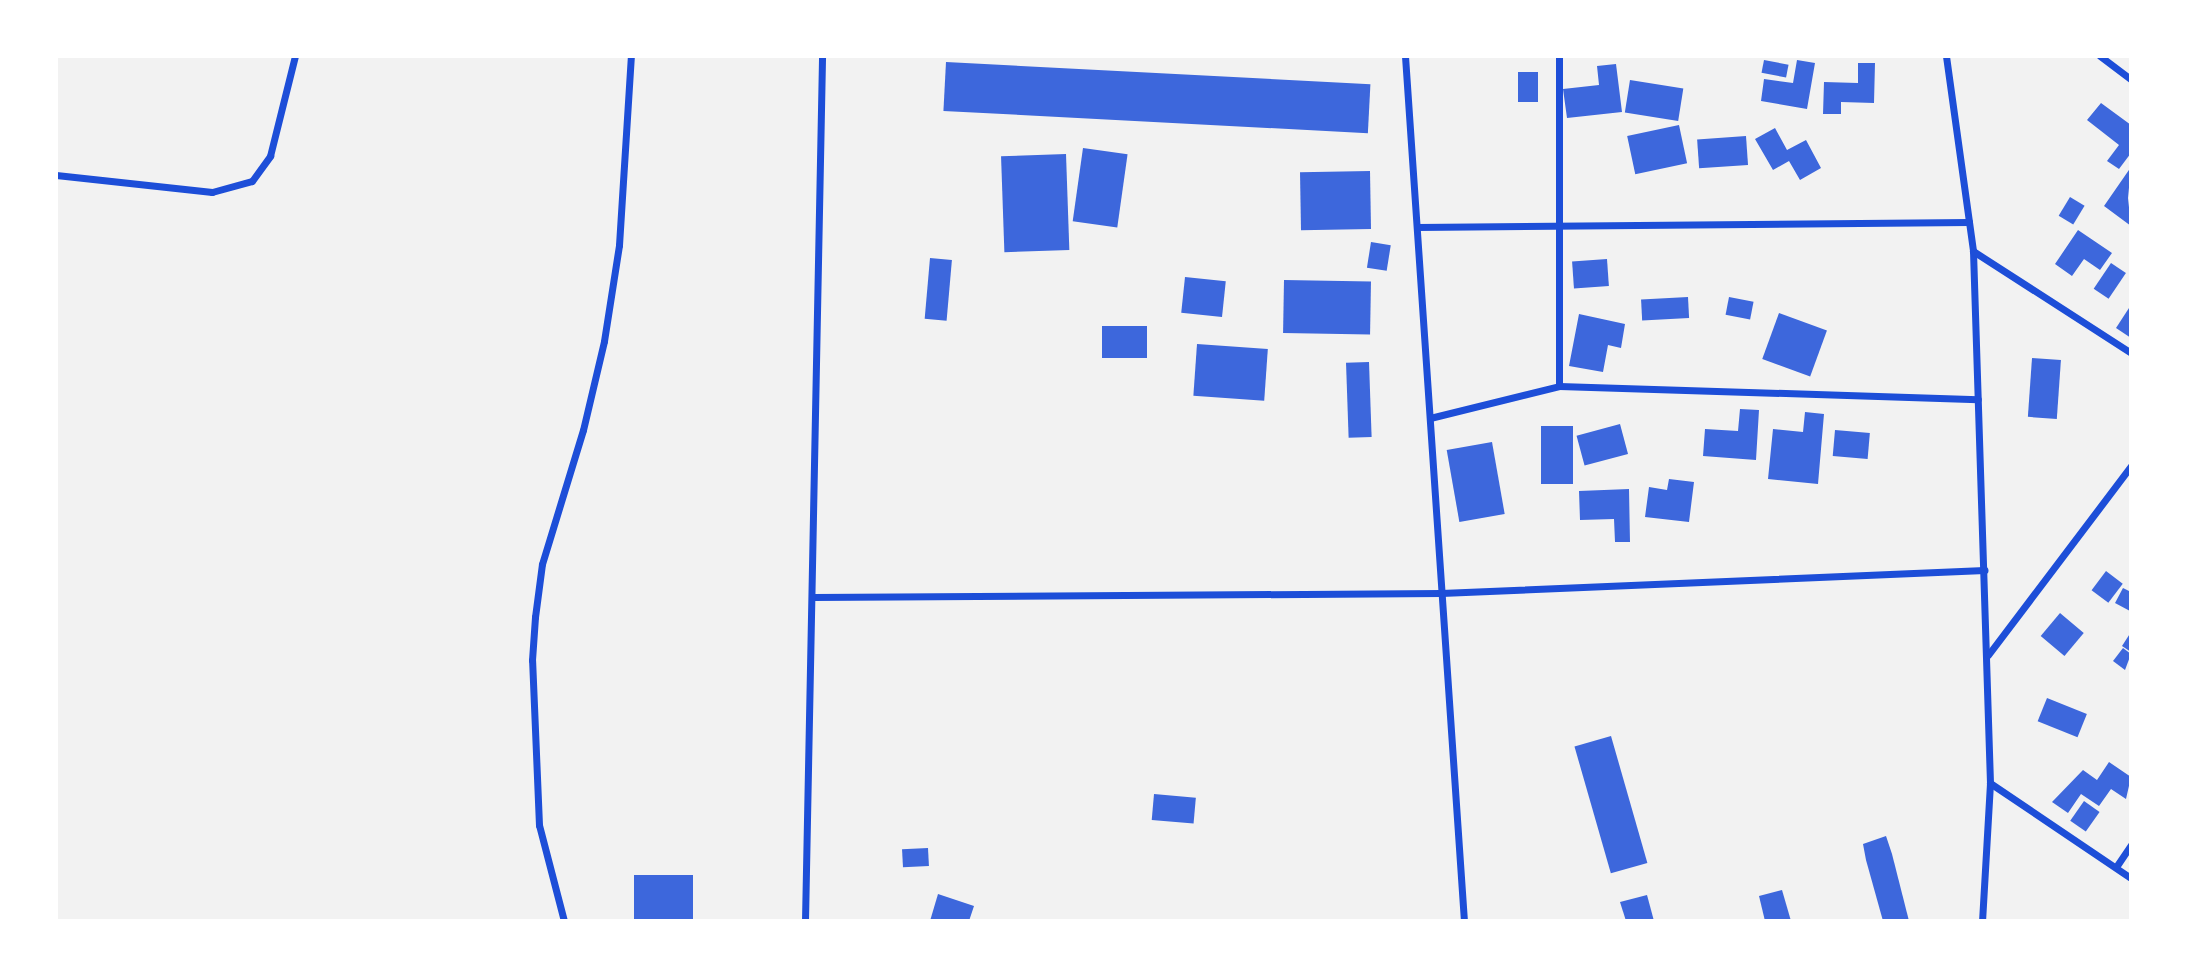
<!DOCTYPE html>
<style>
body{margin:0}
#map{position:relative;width:2187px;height:977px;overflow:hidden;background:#f2f2f2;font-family:Manrope,sans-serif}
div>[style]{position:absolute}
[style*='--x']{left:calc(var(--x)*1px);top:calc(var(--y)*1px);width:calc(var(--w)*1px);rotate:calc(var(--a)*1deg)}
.building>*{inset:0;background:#3d67dc;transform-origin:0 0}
.minor>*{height:7px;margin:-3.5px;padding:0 3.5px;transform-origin:3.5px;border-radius:3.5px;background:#1d4ed8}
span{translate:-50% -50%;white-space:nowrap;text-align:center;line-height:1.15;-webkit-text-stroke:5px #fff;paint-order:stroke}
.frame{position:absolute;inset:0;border:58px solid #fff;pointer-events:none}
</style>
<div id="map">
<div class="building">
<div style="left:1764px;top:60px;width:25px;height:13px;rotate:11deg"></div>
<div style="clip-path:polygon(1797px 60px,1815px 63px,1807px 109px,1761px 101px,1764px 79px,1793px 83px)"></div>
<div style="left:946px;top:62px;width:425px;height:49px;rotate:3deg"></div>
<div style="clip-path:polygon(1858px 63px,1875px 63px,1874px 103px,1841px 102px,1841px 114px,1823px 114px,1824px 82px,1858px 83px)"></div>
<div style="clip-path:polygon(1616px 64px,1622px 112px,1567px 118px,1563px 89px,1599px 85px,1597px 66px)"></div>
<div style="left:1518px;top:72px;width:20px;height:30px"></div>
<div style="left:1630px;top:80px;width:54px;height:33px;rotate:9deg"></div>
<div style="clip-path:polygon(2101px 103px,2131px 125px,2131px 153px,2119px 169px,2107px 161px,2119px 145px,2087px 120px)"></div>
<div style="left:1679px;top:125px;width:39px;height:53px;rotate:78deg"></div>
<div style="clip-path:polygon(1775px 128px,1787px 150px,1806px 140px,1821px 168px,1800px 180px,1789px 161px,1773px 170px,1755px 139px)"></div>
<div style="left:1746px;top:136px;width:29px;height:49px;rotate:86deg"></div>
<div style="left:1083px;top:148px;width:45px;height:74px;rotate:8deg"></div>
<div style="left:1066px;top:154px;width:96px;height:65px;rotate:88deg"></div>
<div style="clip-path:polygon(2131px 167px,2128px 198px,2131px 226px,2104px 206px)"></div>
<div style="left:1370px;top:171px;width:58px;height:70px;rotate:89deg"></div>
<div style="left:2070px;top:197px;width:17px;height:22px;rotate:31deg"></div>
<div style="clip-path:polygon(2078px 230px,2112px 253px,2100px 270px,2084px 259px,2072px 276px,2055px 264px)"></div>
<div style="left:1371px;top:242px;width:20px;height:26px;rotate:9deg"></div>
<div style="left:930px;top:258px;width:22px;height:61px;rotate:5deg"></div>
<div style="left:1607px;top:259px;width:27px;height:35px;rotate:86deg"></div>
<div style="left:2111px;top:263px;width:18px;height:31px;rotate:34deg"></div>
<div style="left:1185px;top:277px;width:41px;height:36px;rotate:6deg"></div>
<div style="left:1284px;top:280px;width:87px;height:53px;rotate:1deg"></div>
<div style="left:1688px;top:297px;width:21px;height:47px;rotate:87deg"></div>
<div style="left:1729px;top:297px;width:25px;height:18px;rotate:11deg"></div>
<div style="clip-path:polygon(2129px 308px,2131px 310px,2131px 338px,2116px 328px)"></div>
<div style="left:1779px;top:313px;width:51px;height:49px;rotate:20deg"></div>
<div style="clip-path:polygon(1579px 314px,1625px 324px,1621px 348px,1608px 345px,1603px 372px,1569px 366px)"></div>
<div style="left:1102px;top:326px;width:45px;height:32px"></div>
<div style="left:1197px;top:344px;width:71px;height:52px;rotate:4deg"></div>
<div style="left:2032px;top:358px;width:29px;height:59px;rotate:4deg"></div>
<div style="left:1369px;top:362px;width:75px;height:23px;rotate:88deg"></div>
<div style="clip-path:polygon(1740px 409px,1759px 410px,1756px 460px,1703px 456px,1705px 429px,1738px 431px)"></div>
<div style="clip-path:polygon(1805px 412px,1824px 414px,1818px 484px,1768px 479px,1773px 429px,1803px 432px)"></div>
<div style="left:1620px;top:424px;width:31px;height:45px;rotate:75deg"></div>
<div style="left:1541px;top:426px;width:32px;height:58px"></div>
<div style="left:1835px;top:430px;width:35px;height:26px;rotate:5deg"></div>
<div style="left:1492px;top:442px;width:73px;height:46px;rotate:80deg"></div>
<div style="clip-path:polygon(1669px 479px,1694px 482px,1689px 522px,1645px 517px,1649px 487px,1667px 490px)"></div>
<div style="clip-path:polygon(1629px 489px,1630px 542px,1615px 542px,1614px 519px,1580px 520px,1579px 491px)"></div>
<div style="left:2106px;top:571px;width:21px;height:24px;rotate:37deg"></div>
<div style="clip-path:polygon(2123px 588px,2131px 592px,2130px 611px,2115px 603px)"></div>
<div style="left:2060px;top:613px;width:31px;height:30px;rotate:40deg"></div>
<div style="clip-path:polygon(2131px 632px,2131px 652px,2122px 646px)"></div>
<div style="clip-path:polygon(2123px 648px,2131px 654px,2125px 670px,2113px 661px)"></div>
<div style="left:2047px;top:698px;width:43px;height:25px;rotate:22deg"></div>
<div style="left:1611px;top:736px;width:132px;height:38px;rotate:74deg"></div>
<div style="clip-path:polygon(2109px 762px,2131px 777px,2126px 799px,2111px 789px,2099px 806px,2081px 794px,2068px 813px,2052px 802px,2083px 770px,2097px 780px)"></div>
<div style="left:1154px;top:794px;width:42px;height:26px;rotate:5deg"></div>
<div style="left:2084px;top:801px;width:19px;height:24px;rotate:35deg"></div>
<div style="clip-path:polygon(1886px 836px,1892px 854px,1909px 921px,1883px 921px,1866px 860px,1863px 844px)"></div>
<div style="left:928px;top:848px;width:18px;height:26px;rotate:87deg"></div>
<div style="left:634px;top:875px;width:59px;height:46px"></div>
<div style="clip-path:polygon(1782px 890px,1791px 921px,1765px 921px,1759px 896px)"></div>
<div style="clip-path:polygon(938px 894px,974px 906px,969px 921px,930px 921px)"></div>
<div style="clip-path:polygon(1647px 895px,1654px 921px,1626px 921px,1620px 902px)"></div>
</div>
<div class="minor">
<div style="--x:1405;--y:56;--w:867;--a:86.1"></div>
<div style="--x:1946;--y:56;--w:197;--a:82.1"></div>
<div style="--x:1973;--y:251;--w:532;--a:88.17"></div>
<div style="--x:1990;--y:783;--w:138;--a:93.3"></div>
<div style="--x:2100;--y:56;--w:39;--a:37"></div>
<div style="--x:56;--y:175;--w:157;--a:6.2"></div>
<div style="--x:212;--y:192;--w:41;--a:-15.4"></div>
<div style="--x:252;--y:181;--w:31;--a:-54"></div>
<div style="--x:270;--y:156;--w:103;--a:-76"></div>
<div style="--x:1417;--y:227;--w:552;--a:-0.52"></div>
<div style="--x:1973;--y:251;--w:188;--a:32.8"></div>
<div style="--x:1559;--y:386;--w:330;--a:-90"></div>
<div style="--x:1430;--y:418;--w:133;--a:-13.9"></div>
<div style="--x:1559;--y:386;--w:419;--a:1.8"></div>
<div style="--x:813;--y:597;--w:628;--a:-0.36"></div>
<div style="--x:1441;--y:593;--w:544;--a:-2.42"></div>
<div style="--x:1988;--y:655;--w:237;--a:-52.9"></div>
<div style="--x:1990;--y:783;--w:170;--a:34"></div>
<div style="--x:2116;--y:867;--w:27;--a:-56"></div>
<div style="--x:564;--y:921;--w:99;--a:-104.6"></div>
<div style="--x:539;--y:825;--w:165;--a:-92.4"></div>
<div style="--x:532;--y:660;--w:43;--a:-86"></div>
<div style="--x:535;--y:617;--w:53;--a:-82.5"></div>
<div style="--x:542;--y:564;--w:140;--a:-73"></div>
<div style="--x:583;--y:430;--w:91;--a:-76.7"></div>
<div style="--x:604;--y:341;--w:97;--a:-81.1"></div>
<div style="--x:619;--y:245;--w:189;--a:-86.4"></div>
<div style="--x:805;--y:921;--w:865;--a:-88.87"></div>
</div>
<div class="frame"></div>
</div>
